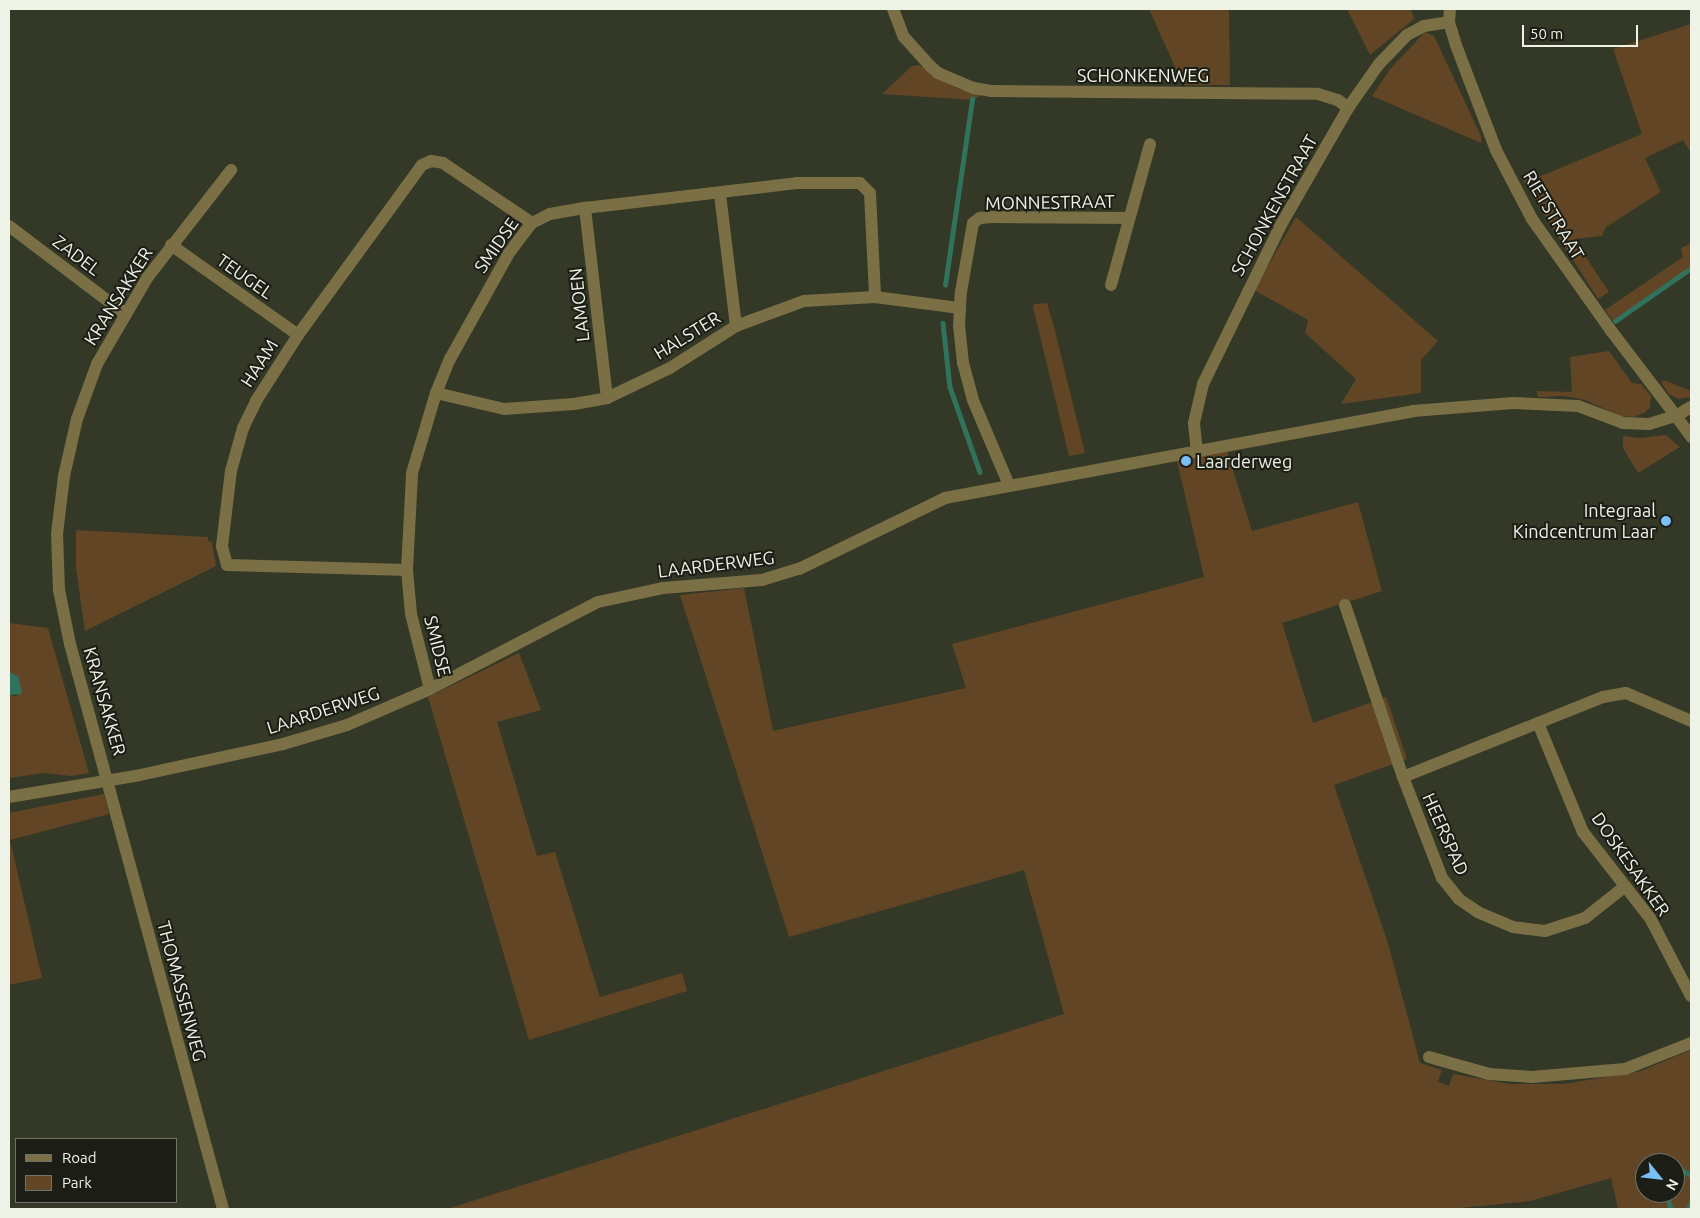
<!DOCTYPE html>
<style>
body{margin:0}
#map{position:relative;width:1700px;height:1218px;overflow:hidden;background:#343827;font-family:Ubuntu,sans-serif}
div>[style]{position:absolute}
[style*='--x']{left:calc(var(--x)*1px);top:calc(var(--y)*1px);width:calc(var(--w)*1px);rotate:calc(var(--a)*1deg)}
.green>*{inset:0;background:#614524}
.water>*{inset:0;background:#31725d}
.stream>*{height:4.5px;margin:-2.25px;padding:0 2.25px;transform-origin:2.25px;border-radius:2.25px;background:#31725d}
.minor>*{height:12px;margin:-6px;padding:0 6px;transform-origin:6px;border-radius:6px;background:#7a6f45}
.tertiary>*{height:12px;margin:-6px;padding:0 6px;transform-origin:6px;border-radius:6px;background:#7a6f45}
.dots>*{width:14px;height:14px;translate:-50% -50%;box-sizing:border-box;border:2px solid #1c1e16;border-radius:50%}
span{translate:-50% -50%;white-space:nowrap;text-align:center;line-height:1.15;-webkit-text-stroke:4px #1c1e16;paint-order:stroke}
.street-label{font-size:18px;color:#eff2e7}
.poi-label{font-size:18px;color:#eff2e7}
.left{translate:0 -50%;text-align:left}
.right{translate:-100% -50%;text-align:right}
.frame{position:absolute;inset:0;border:10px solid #eff2e7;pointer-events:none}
.legend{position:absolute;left:15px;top:1138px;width:162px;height:65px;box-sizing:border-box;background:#1c1e16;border:1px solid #70736a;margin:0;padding:6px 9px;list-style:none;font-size:15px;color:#eff2e7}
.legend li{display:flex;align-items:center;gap:10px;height:25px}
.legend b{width:25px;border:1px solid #70736a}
.north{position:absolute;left:1635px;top:1153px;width:50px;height:50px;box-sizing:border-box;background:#1c1e16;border:1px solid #70736a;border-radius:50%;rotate:119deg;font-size:14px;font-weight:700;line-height:20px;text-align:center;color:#eff2e7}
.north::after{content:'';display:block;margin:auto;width:18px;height:22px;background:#78bff8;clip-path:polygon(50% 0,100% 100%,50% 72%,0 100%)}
.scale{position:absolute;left:1522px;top:25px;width:116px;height:22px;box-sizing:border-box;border:2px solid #eff2e7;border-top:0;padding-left:6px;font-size:15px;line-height:18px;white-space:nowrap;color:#eff2e7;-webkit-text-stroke:4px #1c1e16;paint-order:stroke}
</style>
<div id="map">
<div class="green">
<div style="clip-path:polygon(1149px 9px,1229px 9px,1230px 85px,1183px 85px)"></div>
<div style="clip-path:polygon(1347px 9px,1411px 9px,1414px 19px,1370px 55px)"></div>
<div style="clip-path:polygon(1691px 24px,1691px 153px,1683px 140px,1645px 158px,1661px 192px,1606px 227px,1602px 236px,1574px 239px,1609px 292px,1598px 299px,1521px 178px,1536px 178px,1642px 134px,1613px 49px)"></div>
<div style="clip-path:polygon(1425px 32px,1434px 36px,1481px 136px,1481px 143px,1372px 96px,1391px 68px)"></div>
<div style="clip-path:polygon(919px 65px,958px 89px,982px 95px,972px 100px,882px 94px,912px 66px)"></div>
<div style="clip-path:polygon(1296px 217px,1438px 341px,1421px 360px,1421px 393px,1341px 404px,1356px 379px,1305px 333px,1308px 320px,1254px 290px)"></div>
<div style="clip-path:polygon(1691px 243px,1691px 268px,1613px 321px,1605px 310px,1683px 257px,1681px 248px)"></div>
<div style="clip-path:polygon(1047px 303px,1054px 327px,1085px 453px,1069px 456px,1033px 307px,1034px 304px)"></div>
<div style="clip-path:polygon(1609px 351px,1632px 383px,1641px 384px,1651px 396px,1650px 408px,1644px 413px,1634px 417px,1620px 416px,1585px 400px,1565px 396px,1538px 397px,1537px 391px,1572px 392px,1570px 357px)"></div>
<div style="clip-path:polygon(1664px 380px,1691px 391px,1691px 397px,1678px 399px,1669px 394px,1661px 382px)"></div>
<div style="clip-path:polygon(1666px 435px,1680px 447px,1638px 473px,1623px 448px,1623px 436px,1640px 438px)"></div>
<div style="clip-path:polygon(evenodd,1227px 451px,1252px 531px,1358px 502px,1382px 591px,1282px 623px,1313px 723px,1386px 697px,1407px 759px,1334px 785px,1388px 943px,1420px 1063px,1442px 1070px,1438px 1082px,1449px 1086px,1453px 1074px,1510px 1084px,1564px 1084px,1641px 1071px,1691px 1050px,1691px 1209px,1618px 1209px,1611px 1178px,1530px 1201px,1450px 1209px,447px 1209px,1064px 1014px,1024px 870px,789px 937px,680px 595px,744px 588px,773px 731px,966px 688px,952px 644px,1204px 577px,1177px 461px,1227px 451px,1645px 1163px,1675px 1163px,1675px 1193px,1645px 1193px,1645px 1163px)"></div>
<div style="clip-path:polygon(76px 530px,208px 537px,208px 541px,212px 542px,216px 566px,85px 631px,76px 568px)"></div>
<div style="clip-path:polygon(9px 623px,48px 628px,89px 773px,71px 776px,44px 773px,9px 778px,9px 695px,17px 696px,19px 677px,9px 672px)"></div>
<div style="clip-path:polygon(519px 653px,541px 710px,497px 722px,537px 856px,555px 852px,600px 997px,682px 973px,687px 991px,529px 1040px,428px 697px)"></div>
<div style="clip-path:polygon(104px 794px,109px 814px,10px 840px,42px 978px,9px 985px,9px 813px)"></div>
</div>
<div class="water">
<div style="clip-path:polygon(9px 672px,19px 677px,22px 694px,9px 695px)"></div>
</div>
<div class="stream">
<div style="--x:945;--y:285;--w:188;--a:-81.7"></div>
<div style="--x:1615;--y:321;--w:93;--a:-34.9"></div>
<div style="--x:943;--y:323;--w:64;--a:83.8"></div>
<div style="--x:950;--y:387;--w:90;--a:70.6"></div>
<div style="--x:1660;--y:1163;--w:5;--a:-101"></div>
<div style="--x:1659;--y:1158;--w:10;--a:29"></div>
<div style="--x:1675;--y:1166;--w:18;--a:29"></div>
<div style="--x:1667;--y:1193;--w:16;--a:76"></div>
<div style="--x:1688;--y:1209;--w:8;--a:-67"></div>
</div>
<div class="minor">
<div style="--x:893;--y:9;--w:30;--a:69"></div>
<div style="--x:904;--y:37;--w:38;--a:48"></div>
<div style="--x:929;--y:65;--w:12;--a:42"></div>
<div style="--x:938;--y:73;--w:39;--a:23"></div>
<div style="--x:974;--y:88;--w:17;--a:10"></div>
<div style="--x:991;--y:91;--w:327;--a:0.5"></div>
<div style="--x:1318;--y:94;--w:21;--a:17"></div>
<div style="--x:1338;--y:100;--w:13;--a:39"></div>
<div style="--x:720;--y:194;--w:133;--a:83.1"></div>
<div style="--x:585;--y:208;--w:191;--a:83.4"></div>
<div style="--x:9;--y:226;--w:144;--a:37.1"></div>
<div style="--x:171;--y:245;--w:156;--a:35.3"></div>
<div style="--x:1111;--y:285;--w:146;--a:-74.5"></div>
<div style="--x:436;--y:393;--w:70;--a:13.2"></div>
<div style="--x:504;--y:409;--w:70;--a:-4.1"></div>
<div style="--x:574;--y:404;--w:34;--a:-10"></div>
<div style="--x:607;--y:398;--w:70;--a:-25.5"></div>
<div style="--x:670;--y:368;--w:78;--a:-32.5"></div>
<div style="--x:736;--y:326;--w:72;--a:-20.2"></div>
<div style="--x:804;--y:301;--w:71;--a:-3.2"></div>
<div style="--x:875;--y:297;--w:86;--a:7.4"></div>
<div style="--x:1691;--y:407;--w:17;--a:149"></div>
<div style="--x:1676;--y:416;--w:26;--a:54"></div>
<div style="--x:1197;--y:452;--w:29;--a:-96"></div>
<div style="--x:1194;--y:423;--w:40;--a:-77"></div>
<div style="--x:1203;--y:384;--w:179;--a:-63.9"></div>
<div style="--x:1282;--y:223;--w:133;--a:-60.1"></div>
<div style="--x:1348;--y:108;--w:54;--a:-54.8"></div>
<div style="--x:1379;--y:64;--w:40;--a:-46"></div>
<div style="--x:1407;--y:35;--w:19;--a:-28"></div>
<div style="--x:1424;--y:26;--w:25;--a:-9"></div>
<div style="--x:1009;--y:485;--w:92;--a:-113"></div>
<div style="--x:973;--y:400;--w:38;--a:-105"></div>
<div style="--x:963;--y:363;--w:37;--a:-96"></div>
<div style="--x:959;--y:326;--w:34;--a:-87"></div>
<div style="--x:961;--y:292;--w:70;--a:-80.1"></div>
<div style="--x:973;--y:223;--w:9;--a:-36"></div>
<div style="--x:980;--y:218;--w:12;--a:-5"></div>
<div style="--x:992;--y:217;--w:137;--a:0.4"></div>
<div style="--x:407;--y:570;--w:180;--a:-178.4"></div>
<div style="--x:227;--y:565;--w:20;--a:-105"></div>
<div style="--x:222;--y:546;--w:76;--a:-83.2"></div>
<div style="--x:231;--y:471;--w:45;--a:-74.4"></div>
<div style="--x:243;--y:428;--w:30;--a:-64"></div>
<div style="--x:256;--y:401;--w:78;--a:-57.5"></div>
<div style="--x:298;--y:335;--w:210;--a:-53.9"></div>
<div style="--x:422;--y:165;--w:10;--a:-24"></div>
<div style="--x:431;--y:161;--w:12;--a:9"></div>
<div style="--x:443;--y:163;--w:107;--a:34"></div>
<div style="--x:1345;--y:605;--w:182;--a:71.4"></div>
<div style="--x:430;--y:689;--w:77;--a:-104.2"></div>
<div style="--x:411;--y:614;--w:44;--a:-95.2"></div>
<div style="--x:407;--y:570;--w:97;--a:-87"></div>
<div style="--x:412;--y:473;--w:84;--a:-73.3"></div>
<div style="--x:436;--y:393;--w:37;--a:-68"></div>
<div style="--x:450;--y:359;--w:121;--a:-60.9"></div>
<div style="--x:509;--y:253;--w:38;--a:-53"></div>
<div style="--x:532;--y:223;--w:20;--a:-27"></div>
<div style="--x:550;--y:214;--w:36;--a:-10"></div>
<div style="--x:585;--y:208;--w:213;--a:-6.7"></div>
<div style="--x:797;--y:183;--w:63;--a:0"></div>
<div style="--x:860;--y:183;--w:14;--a:45"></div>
<div style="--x:870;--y:193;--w:104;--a:87.2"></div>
<div style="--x:1538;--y:723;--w:118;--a:67.6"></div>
<div style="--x:1583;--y:832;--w:109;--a:52.1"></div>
<div style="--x:1650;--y:918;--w:88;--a:62.3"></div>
<div style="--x:1623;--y:888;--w:48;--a:141.7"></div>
<div style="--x:1585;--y:918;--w:42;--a:162"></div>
<div style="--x:1545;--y:931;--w:32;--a:-173"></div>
<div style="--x:1513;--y:927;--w:38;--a:-157"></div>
<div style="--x:1478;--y:912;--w:23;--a:-146"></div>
<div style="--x:1459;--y:899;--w:27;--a:-129"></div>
<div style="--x:1442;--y:878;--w:108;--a:-111.1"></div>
<div style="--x:1403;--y:777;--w:215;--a:-21.8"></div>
<div style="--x:1603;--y:697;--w:23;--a:-10"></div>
<div style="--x:1626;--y:693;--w:71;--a:23.3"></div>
<div style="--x:1429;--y:1057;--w:62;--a:15.8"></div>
<div style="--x:1489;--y:1074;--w:43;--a:4"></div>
<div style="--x:1532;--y:1077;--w:93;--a:-4.9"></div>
<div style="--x:1625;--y:1069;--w:71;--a:-21.5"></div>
<div style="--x:223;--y:1209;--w:585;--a:-105.15"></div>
<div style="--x:70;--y:644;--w:55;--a:-101.5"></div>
<div style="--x:59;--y:590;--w:56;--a:-92"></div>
<div style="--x:57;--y:534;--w:58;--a:-83.1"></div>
<div style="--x:64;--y:476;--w:58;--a:-77.2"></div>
<div style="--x:77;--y:419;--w:59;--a:-70"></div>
<div style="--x:97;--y:364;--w:99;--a:-59.8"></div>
<div style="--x:147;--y:278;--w:137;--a:-52.1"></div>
</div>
<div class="tertiary">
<div style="--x:9;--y:797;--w:133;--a:-9.5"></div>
<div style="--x:140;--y:775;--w:146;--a:-12.2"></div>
<div style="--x:283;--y:744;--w:67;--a:-16.5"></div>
<div style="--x:347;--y:725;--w:90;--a:-23.4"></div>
<div style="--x:430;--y:689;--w:189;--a:-27.4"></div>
<div style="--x:598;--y:602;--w:66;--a:-12.2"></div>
<div style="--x:663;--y:588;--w:99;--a:-4.6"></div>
<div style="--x:762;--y:580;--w:39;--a:-17"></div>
<div style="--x:799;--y:569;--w:162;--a:-25.9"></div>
<div style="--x:945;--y:498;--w:476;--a:-10.5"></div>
<div style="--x:1413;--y:411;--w:100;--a:-4.6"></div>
<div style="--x:1513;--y:403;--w:65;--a:2.6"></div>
<div style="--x:1578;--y:406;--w:48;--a:20.7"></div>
<div style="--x:1623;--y:423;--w:26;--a:2"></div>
<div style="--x:1649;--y:424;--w:28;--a:-17"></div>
<div style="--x:1676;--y:416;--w:106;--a:-127.3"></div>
<div style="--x:1612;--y:332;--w:138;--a:-125.3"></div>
<div style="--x:1532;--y:219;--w:78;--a:-117.6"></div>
<div style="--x:1496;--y:150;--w:112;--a:-110.9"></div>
<div style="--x:1456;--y:45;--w:24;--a:-107"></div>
<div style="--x:1449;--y:22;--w:13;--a:-86"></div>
</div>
<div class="dots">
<div style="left:1186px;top:461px;background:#78bff8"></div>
<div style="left:1666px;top:521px;background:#78bff8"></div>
</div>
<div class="street-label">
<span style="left:1143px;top:75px">SCHONKENWEG</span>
<span style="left:1050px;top:202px;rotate:-1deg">MONNESTRAAT</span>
<span style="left:1274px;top:205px;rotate:-61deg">SCHONKENSTRAAT</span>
<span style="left:1554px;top:215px;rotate:59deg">RIETSTRAAT</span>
<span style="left:496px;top:245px;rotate:-55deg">SMIDSE</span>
<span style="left:77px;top:255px;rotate:37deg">ZADEL</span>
<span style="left:245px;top:276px;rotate:35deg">TEUGEL</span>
<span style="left:118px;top:296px;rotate:-58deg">KRANSAKKER</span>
<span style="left:579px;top:305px;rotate:-96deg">LAMOEN</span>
<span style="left:687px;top:335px;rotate:-32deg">HALSTER</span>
<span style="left:259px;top:363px;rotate:-57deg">HAAM</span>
<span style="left:716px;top:564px;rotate:-7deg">LAARDERWEG</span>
<span style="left:438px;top:646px;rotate:76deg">SMIDSE</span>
<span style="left:105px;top:701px;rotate:74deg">KRANSAKKER</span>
<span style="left:323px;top:710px;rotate:-18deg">LAARDERWEG</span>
<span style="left:1446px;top:834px;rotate:66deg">HEERSPAD</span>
<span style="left:1631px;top:864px;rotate:55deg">DOSKESAKKER</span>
<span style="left:182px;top:991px;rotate:75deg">THOMASSENWEG</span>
</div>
<div class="poi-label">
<span class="left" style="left:1196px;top:461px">Laarderweg</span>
<span class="right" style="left:1656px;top:521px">Integraal<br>Kindcentrum Laar</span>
</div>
<div class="frame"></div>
<ul class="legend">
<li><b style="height:6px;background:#7a6f45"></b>Road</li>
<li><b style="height:14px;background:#614524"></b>Park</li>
</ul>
<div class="north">N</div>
<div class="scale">50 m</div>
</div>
